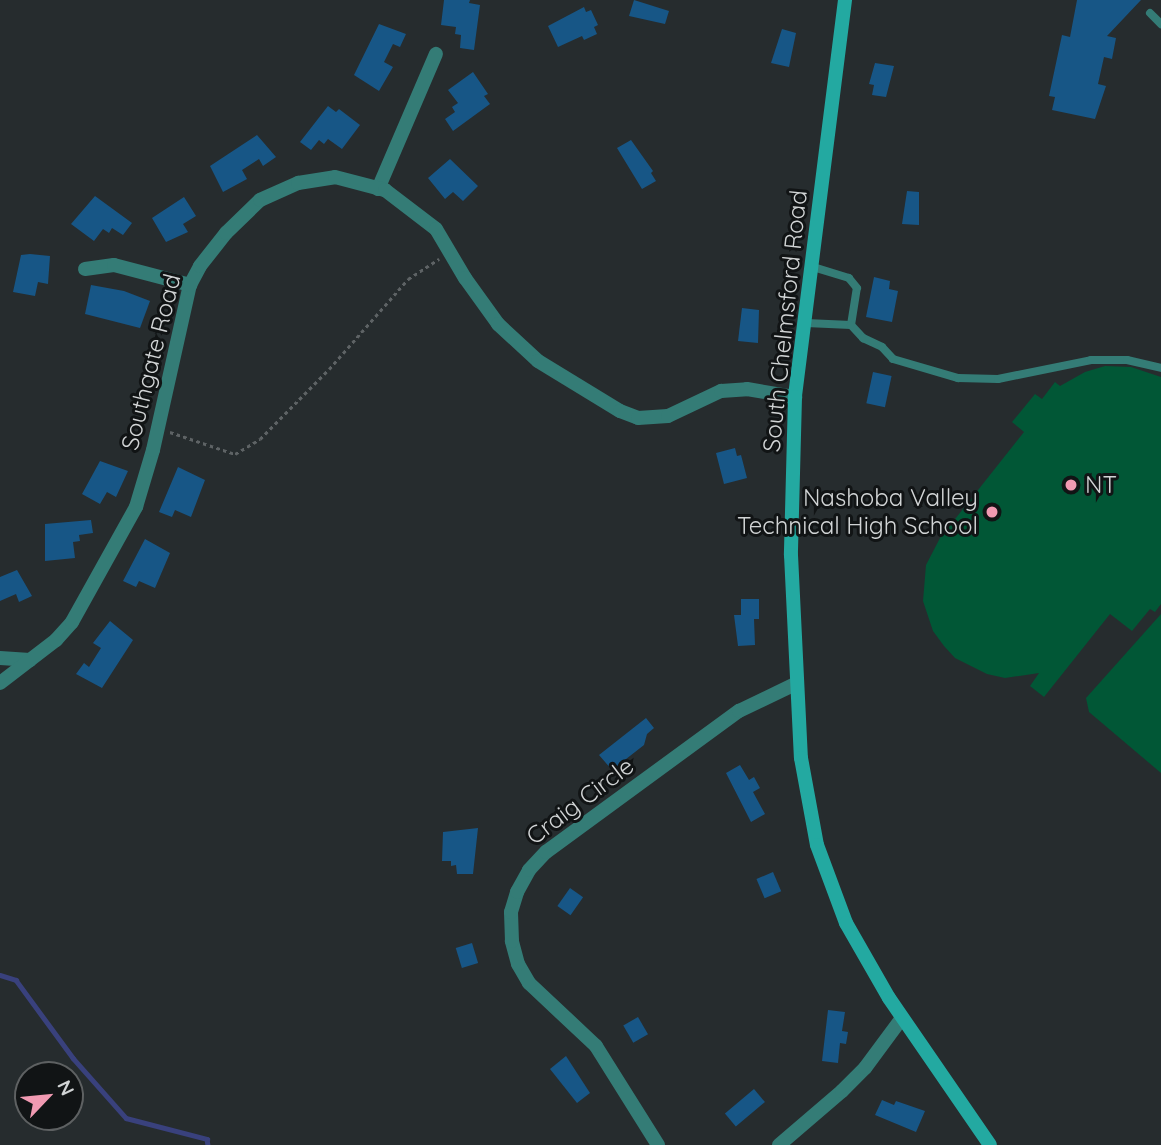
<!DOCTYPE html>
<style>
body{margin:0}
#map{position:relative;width:1161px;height:1145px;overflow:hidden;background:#262c2e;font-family:Quicksand,sans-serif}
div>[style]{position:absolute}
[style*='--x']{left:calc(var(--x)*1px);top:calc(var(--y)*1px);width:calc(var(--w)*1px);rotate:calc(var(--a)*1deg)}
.green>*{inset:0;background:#015736}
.stream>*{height:4.5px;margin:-2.25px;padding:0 2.25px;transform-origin:2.25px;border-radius:2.25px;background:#39417d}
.building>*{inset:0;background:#175686;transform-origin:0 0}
.path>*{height:2.5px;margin-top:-1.25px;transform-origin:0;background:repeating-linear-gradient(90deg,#5e6365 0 3.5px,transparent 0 7px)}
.lane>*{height:8px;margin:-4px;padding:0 4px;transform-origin:4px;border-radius:4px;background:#347c76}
.street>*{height:14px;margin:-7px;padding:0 7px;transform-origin:7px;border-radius:7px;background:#347c76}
.secondary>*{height:14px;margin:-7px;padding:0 7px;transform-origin:7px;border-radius:7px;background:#23a9a1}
.dots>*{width:19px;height:19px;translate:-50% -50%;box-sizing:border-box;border:4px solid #111415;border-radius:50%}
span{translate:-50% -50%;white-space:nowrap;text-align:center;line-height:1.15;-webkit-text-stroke:6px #111415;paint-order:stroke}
.street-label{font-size:24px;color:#d1d4d5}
.poi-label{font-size:24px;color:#d1d4d5}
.left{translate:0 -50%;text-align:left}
.right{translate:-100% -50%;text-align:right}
.north{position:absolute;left:14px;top:1061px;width:70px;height:70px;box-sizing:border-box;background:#111415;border:2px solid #5e6162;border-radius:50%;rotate:64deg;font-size:19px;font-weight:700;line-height:28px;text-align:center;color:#d1d4d5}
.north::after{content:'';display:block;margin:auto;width:24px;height:32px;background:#f19ab2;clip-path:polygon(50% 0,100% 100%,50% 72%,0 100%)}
</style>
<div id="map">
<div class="green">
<div style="clip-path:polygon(1105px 366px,1131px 367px,1161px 377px,1161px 604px,1155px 612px,1150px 609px,1132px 631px,1110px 614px,1044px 697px,1030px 686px,1039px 673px,1005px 678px,987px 674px,955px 658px,944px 646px,933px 631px,923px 601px,926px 565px,940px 538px,1024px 432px,1012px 422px,1035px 394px,1042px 399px,1055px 382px,1060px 386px,1085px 372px)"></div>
<div style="clip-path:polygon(1161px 614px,1161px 773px,1089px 712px,1086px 698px)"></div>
</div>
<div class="stream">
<div style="--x:0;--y:975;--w:17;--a:17"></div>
<div style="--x:16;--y:980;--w:97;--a:53.8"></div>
<div style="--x:73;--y:1058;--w:80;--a:48.5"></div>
<div style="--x:126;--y:1118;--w:84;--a:14.5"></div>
<div style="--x:207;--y:1139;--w:6;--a:81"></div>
</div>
<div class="building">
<div style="clip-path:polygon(444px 0,470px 0,469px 3px,480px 5px,474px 50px,460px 48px,461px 35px,455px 34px,456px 27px,441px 25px)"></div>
<div style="clip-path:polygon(634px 0,669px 11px,665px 24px,629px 16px)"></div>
<div style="clip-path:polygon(1077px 0,1141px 0,1107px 36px,1116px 38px,1112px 59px,1104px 57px,1098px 84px,1106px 86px,1095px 119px,1052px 110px,1055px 97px,1049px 96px,1062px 35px,1070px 37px)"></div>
<div style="clip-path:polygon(584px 7px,586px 12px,591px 10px,598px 25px,594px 27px,597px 34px,584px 40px,582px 36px,558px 47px,548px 26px)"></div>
<div style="clip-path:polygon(379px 24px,406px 34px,400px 47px,393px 44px,384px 62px,393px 67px,379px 91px,354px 75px)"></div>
<div style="clip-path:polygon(782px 29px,796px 33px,789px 67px,771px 63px)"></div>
<div style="clip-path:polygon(875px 63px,894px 66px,886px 97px,872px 95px,874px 85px,869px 84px)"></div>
<div style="clip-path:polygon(473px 72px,488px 94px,484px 96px,490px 104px,453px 131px,445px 119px,455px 112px,452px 107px,458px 103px,448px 90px)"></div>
<div style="clip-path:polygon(328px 106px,336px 112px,339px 109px,360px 125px,342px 149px,328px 139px,324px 144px,319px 140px,311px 150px,300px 142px)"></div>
<div style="clip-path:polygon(257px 135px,276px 157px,263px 166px,259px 159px,242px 170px,247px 179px,223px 192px,210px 166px)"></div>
<div style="clip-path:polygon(631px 140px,653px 171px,651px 173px,656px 181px,642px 189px,617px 148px)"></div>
<div style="clip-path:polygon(450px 159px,478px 186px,463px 201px,453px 192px,445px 199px,428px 178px)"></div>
<div style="clip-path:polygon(907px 191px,919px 192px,919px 225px,902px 224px)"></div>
<div style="clip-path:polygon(95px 196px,132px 223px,123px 235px,112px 228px,109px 233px,103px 229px,94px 241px,71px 224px)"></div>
<div style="clip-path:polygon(184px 197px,196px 216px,183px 224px,188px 232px,166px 242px,152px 218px)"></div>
<div style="clip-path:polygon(30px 254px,50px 256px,48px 284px,38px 282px,35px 296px,13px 292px,21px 255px)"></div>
<div style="clip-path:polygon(874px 277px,890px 281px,889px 289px,898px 291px,892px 322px,866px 317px)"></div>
<div style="clip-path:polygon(91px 285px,124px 291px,150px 301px,140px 328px,85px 314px)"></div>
<div style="clip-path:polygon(742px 308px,759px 310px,758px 343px,738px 341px)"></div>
<div style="left:873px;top:372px;width:19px;height:32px;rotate:12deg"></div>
<div style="clip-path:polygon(735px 448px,737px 456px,741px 455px,747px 478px,724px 484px,716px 453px)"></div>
<div style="clip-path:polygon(100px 461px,128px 471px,116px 497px,107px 492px,100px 504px,82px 494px)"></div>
<div style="clip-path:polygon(178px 467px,205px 480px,191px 517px,175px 510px,172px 517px,159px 512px)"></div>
<div style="clip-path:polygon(91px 520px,93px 533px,79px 535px,80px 541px,73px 542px,75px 558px,45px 561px,45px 524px)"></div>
<div style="clip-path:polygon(145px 539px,170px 553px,155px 588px,139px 581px,136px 587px,123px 581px)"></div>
<div style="clip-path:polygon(17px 570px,32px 596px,19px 602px,16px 594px,0 601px,0 577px)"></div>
<div style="clip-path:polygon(741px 599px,759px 599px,759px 619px,754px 619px,755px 645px,738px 646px,734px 615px,741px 615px)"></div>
<div style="clip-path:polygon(110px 621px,133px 640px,102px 688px,76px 674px,84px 663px,89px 667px,101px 648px,93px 643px)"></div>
<div style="clip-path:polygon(646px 718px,654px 728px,647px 734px,644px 745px,612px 770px,599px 755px)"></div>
<div style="clip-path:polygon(740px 765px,749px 780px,754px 777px,760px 788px,753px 792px,765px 814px,751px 822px,726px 773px)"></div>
<div style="clip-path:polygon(478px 828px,473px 874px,457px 874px,456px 865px,451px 866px,451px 861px,442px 861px,443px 832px)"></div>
<div style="left:773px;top:872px;width:21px;height:18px;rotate:67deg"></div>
<div style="left:570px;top:888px;width:16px;height:22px;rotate:35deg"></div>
<div style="left:472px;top:943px;width:21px;height:17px;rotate:73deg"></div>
<div style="clip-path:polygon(828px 1010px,845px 1012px,842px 1031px,848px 1032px,846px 1044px,840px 1043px,838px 1063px,822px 1061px)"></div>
<div style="left:638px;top:1017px;width:20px;height:17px;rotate:60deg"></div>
<div style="clip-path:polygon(566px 1056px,590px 1093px,577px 1103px,550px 1069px)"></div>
<div style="left:754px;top:1089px;width:17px;height:38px;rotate:50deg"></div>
<div style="clip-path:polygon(882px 1100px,894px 1105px,896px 1101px,925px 1111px,916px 1132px,875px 1115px)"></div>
</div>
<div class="path">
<div style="--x:170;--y:432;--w:69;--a:18.7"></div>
<div style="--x:235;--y:454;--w:29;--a:-31"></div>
<div style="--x:260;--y:439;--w:98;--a:-45.4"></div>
<div style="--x:329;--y:369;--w:120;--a:-48.7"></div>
<div style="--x:408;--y:279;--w:37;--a:-33"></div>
</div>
<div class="lane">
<div style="--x:1150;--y:13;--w:16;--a:45"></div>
<div style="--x:806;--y:323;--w:45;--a:2.5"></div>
<div style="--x:851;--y:325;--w:37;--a:-81"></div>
<div style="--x:857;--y:288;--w:13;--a:-129"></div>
<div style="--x:849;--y:278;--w:38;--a:-163"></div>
<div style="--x:851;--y:325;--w:18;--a:47"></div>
<div style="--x:863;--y:338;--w:21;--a:25"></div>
<div style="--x:882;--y:347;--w:16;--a:47"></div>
<div style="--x:893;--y:359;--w:68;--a:16.3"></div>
<div style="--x:958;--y:378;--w:40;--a:1.4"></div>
<div style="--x:998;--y:379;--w:95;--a:-11.5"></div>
<div style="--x:1091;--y:360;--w:36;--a:0"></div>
<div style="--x:1127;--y:360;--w:35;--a:13"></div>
</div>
<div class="street">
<div style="--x:378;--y:189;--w:147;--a:-66.8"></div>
<div style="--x:85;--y:269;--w:29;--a:-8"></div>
<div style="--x:114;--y:265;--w:79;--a:14.7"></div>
<div style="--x:0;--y:658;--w:30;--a:4"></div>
<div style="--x:0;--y:683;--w:71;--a:-37.5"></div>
<div style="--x:56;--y:640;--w:24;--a:-48"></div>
<div style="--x:72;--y:622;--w:132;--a:-60.9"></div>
<div style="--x:136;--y:507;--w:59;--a:-73.4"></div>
<div style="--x:153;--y:450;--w:169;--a:-77.4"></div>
<div style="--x:190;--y:285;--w:21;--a:-62"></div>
<div style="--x:200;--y:266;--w:42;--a:-51.8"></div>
<div style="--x:226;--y:233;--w:47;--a:-44.1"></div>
<div style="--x:260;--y:200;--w:42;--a:-24.1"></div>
<div style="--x:298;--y:183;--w:37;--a:-9"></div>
<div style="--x:335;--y:177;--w:52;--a:14.6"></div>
<div style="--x:385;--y:190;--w:64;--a:37.4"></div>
<div style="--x:436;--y:229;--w:57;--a:59.4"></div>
<div style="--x:465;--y:278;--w:57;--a:54.3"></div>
<div style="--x:498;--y:324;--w:54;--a:42.8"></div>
<div style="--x:538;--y:361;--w:96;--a:31.4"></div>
<div style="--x:620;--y:411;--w:19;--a:21"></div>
<div style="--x:638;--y:418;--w:30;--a:-4"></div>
<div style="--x:668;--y:416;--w:59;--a:-25.3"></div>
<div style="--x:721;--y:391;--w:26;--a:-4"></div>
<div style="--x:747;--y:389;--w:49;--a:9.5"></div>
<div style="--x:658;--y:1145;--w:117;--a:-122.1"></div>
<div style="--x:596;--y:1046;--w:92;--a:-136.8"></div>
<div style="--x:529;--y:983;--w:22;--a:-120"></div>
<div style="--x:518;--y:964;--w:24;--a:-105"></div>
<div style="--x:512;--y:941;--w:29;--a:-92"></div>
<div style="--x:511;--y:912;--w:21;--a:-73"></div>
<div style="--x:517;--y:892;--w:25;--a:-61"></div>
<div style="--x:529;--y:870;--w:25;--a:-47"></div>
<div style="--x:546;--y:852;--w:239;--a:-36.2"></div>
<div style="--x:739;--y:711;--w:62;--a:-25.7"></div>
<div style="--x:779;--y:1145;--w:83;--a:-40.6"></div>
<div style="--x:842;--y:1091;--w:33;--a:-45"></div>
<div style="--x:865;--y:1068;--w:62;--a:-53.5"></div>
</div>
<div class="secondary">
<div style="--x:845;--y:0;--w:400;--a:97.2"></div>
<div style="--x:795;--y:397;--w:158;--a:91.5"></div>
<div style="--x:791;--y:555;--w:203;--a:87.2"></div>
<div style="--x:801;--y:758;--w:88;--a:79.6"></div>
<div style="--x:817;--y:845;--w:83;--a:69.6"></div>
<div style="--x:846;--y:923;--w:86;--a:60.2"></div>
<div style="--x:889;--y:998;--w:178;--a:55.5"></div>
</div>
<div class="dots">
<div style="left:1071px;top:485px;background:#f19ab2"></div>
<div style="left:992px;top:512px;background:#f19ab2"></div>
</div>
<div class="street-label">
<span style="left:785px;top:321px;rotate:-84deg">South Chelmsford Road</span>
<span style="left:151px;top:362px;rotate:-76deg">Southgate Road</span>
<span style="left:580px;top:801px;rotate:-37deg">Craig Circle</span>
</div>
<div class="poi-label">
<span class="left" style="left:1085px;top:485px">NT</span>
<span class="right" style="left:978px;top:512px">Nashoba Valley<br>Technical High School</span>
</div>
<div class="north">N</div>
</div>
